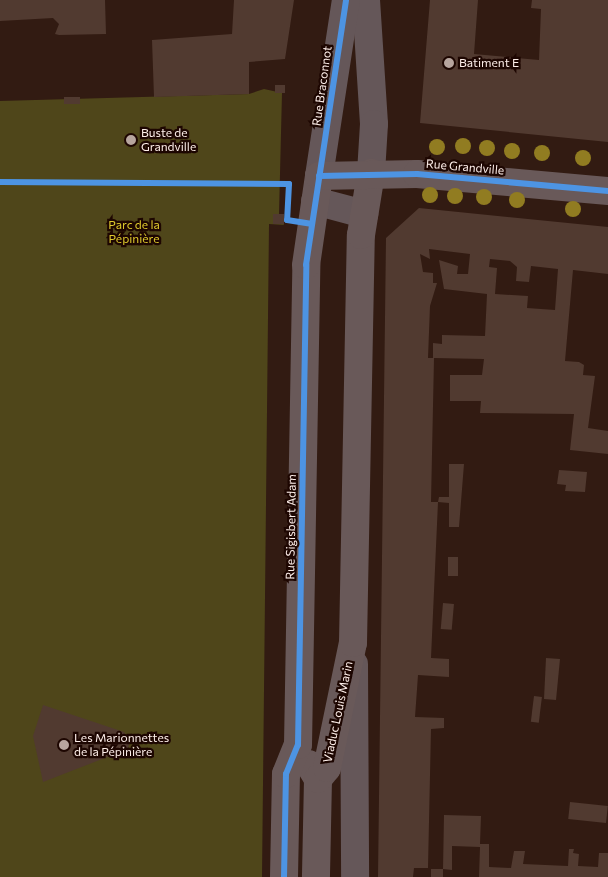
<!DOCTYPE html>
<meta charset="utf-8">
<style>
body{margin:0}
#map{position:relative;width:608px;height:877px;overflow:hidden;background:#321b12;font-family:Commissioner,sans-serif}
div>[style]{position:absolute}
[style*='--x']{left:calc(var(--x)*1px);top:calc(var(--y)*1px);width:calc(var(--w)*1px);rotate:calc(var(--a)*1deg)}
.green>*{inset:0;background:#4f461a}
.building>*{inset:0;background:#513a30;transform-origin:0 0}
.minor>*{height:28px;margin:-14px;padding:0 14px;transform-origin:14px;border-radius:14px;background:#655759}
.secondary>*{height:28px;margin:-14px;padding:0 14px;transform-origin:14px;border-radius:14px;background:#695959}
.cycleway>*{height:6px;margin:-3px;padding:0 3px;transform-origin:3px;border-radius:3px;background:#4d94e3}
.trees>*{width:16px;height:16px;margin:-8px;border-radius:50%;background:#917c21}
.dots>*{width:14px;height:14px;translate:-50% -50%;box-sizing:border-box;border:2px solid #1d0601;border-radius:50%}
span{translate:-50% -50%;white-space:nowrap;text-align:center;line-height:1.15;-webkit-text-stroke:4.5px #1d0601;paint-order:stroke}
.poi-label{font-size:12px;color:#feefea}
.left{translate:0 -50%;text-align:left}
.street-label{font-size:12px;color:#feefea}
.park-label{font-size:12px;color:#dfcb2d}
</style>
<div id="map">
<div class="green">
<div style="clip-path:polygon(264px 89px,282px 93px,279px 214px,284px 225px,269px 224px,262px 877px,0 877px,0 101px,249px 94px)"></div>
</div>
<div class="building">
<div style="clip-path:polygon(0 0,105px 0,106px 34px,59px 35px,55px 34px,59px 24px,53px 18px,0 21px)"></div>
<div style="clip-path:polygon(234px 0,294px 0,285px 59px,249px 62px,249px 94px,154px 97px,152px 40px,232px 34px)"></div>
<div style="clip-path:polygon(430px 0,478px 0,474px 54px,539px 60px,541px 9px,531px 8px,532px 0,608px 0,608px 142px,420px 123px)"></div>
<div style="left:275px;top:85px;width:10px;height:8px"></div>
<div style="left:64px;top:97px;width:16px;height:7px"></div>
<div style="clip-path:polygon(evenodd,419px 208px,608px 227px,608px 274px,573px 270px,565px 361px,579px 362px,584px 365px,583px 375px,595px 376px,588px 428px,608px 431px,608px 454px,570px 450px,574px 414px,480px 413px,481px 401px,450px 401px,450px 375px,482px 375px,484px 359px,434px 358px,431px 502px,438px 502px,431px 658px,449px 659px,449px 677px,418px 675px,415px 717px,444px 718px,444px 728px,431px 729px,428px 868px,414px 868px,413px 877px,378px 877px,386px 238px,419px 208px,429px 249px,470px 254px,468px 274px,457px 274px,458px 266px,439px 260px,444px 289px,487px 294px,485px 336px,442px 335px,442px 344px,433px 343px,433px 358px,428px 358px,430px 306px,437px 283px,433px 283px,433px 273px,423px 272px,420px 254px,430px 259px,429px 249px,419px 208px,490px 259px,510px 261px,517px 267px,516px 281px,529px 282px,531px 266px,558px 269px,555px 310px,527px 308px,528px 296px,495px 294px,497px 268px,489px 267px,490px 259px)"></div>
<div style="left:273px;top:214px;width:11px;height:10px"></div>
<div style="clip-path:polygon(449px 464px,464px 464px,459px 527px,449px 527px,449px 503px,438px 502px,439px 497px,449px 497px)"></div>
<div style="clip-path:polygon(559px 470px,587px 472px,585px 492px,565px 491px,566px 485px,557px 484px)"></div>
<div style="left:448px;top:557px;width:10px;height:19px"></div>
<div style="left:443px;top:603px;width:11px;height:26px;rotate:5deg"></div>
<div style="clip-path:polygon(546px 658px,560px 659px,556px 700px,544px 699px)"></div>
<div style="left:534px;top:696px;width:8px;height:26px;rotate:7deg"></div>
<div style="clip-path:polygon(43px 705px,124px 732px,130px 740px,128px 749px,43px 782px,33px 736px)"></div>
<div style="left:570px;top:802px;width:38px;height:17px;rotate:6deg"></div>
<div style="clip-path:polygon(444px 815px,481px 816px,480px 844px,489px 844px,489px 867px,511px 868px,514px 851px,525px 851px,523px 864px,568px 866px,569px 849px,574px 849px,573px 853px,579px 854px,578px 866px,598px 867px,599px 853px,608px 853px,608px 877px,479px 877px,480px 847px,452px 846px,452px 870px,443px 869px)"></div>
<div style="left:431px;top:869px;width:12px;height:8px"></div>
</div>
<div class="minor">
<div style="--x:366;--y:0;--w:124;--a:86.3"></div>
<div style="--x:374;--y:124;--w:49;--a:93.5"></div>
<div style="--x:319;--y:176;--w:178;--a:-81.3"></div>
<div style="--x:315;--y:201;--w:51;--a:14.9"></div>
<div style="--x:354;--y:664;--w:213;--a:89.7"></div>
</div>
<div class="secondary">
<div style="--x:309;--y:764;--w:17;--a:59"></div>
<div style="--x:318;--y:779;--w:98;--a:91.2"></div>
<div style="--x:318;--y:779;--w:14;--a:-51"></div>
<div style="--x:327;--y:768;--w:128;--a:-78.3"></div>
<div style="--x:353;--y:643;--w:408;--a:-88.9"></div>
<div style="--x:361;--y:235;--w:63;--a:-80.8"></div>
<div style="--x:284;--y:877;--w:103;--a:-88.9"></div>
<div style="--x:286;--y:774;--w:31;--a:-68"></div>
<div style="--x:298;--y:745;--w:480;--a:-89"></div>
<div style="--x:306;--y:265;--w:90;--a:-81.7"></div>
<div style="--x:319;--y:176;--w:98;--a:-1.2"></div>
<div style="--x:417;--y:174;--w:192;--a:5.1"></div>
</div>
<div class="cycleway">
<div style="--x:319;--y:176;--w:98;--a:-1.2"></div>
<div style="--x:417;--y:174;--w:192;--a:5.1"></div>
<div style="--x:0;--y:182;--w:289;--a:0.4"></div>
<div style="--x:289;--y:184;--w:36;--a:93"></div>
<div style="--x:287;--y:220;--w:24;--a:9"></div>
<div style="--x:284;--y:877;--w:103;--a:-88.9"></div>
<div style="--x:286;--y:774;--w:31;--a:-68"></div>
<div style="--x:298;--y:745;--w:480;--a:-89"></div>
<div style="--x:306;--y:265;--w:268;--a:-81.4"></div>
</div>
<div class="trees">
<div style="left:463px;top:146px"></div>
<div style="left:437px;top:147px"></div>
<div style="left:487px;top:148px"></div>
<div style="left:512px;top:151px"></div>
<div style="left:542px;top:153px"></div>
<div style="left:583px;top:158px"></div>
<div style="left:430px;top:195px"></div>
<div style="left:455px;top:196px"></div>
<div style="left:484px;top:197px"></div>
<div style="left:517px;top:200px"></div>
<div style="left:573px;top:209px"></div>
</div>
<div class="dots">
<div style="left:449px;top:63px;background:#b7a59e"></div>
<div style="left:131px;top:140px;background:#b7a59e"></div>
<div style="left:64px;top:745px;background:#b7a59e"></div>
</div>
<div class="poi-label">
<span class="left" style="left:459px;top:63px">Batiment E</span>
<span class="left" style="left:141px;top:140px">Buste de<br>Grandville</span>
<span class="left" style="left:74px;top:745px">Les Marionnettes<br>de la Pépinière</span>
</div>
<div class="street-label">
<span style="left:322px;top:86px;rotate:-82deg">Rue Braconnot</span>
<span style="left:465px;top:167px;rotate:5deg">Rue Grandville</span>
<span style="left:291px;top:527px;rotate:-89deg">Rue Sigisbert Adam</span>
<span style="left:338px;top:712px;rotate:-78deg">Viaduc Louis Marin</span>
</div>
<div class="park-label">
<span style="left:134px;top:232px">Parc de la<br>Pépinière</span>
</div>
</div>
